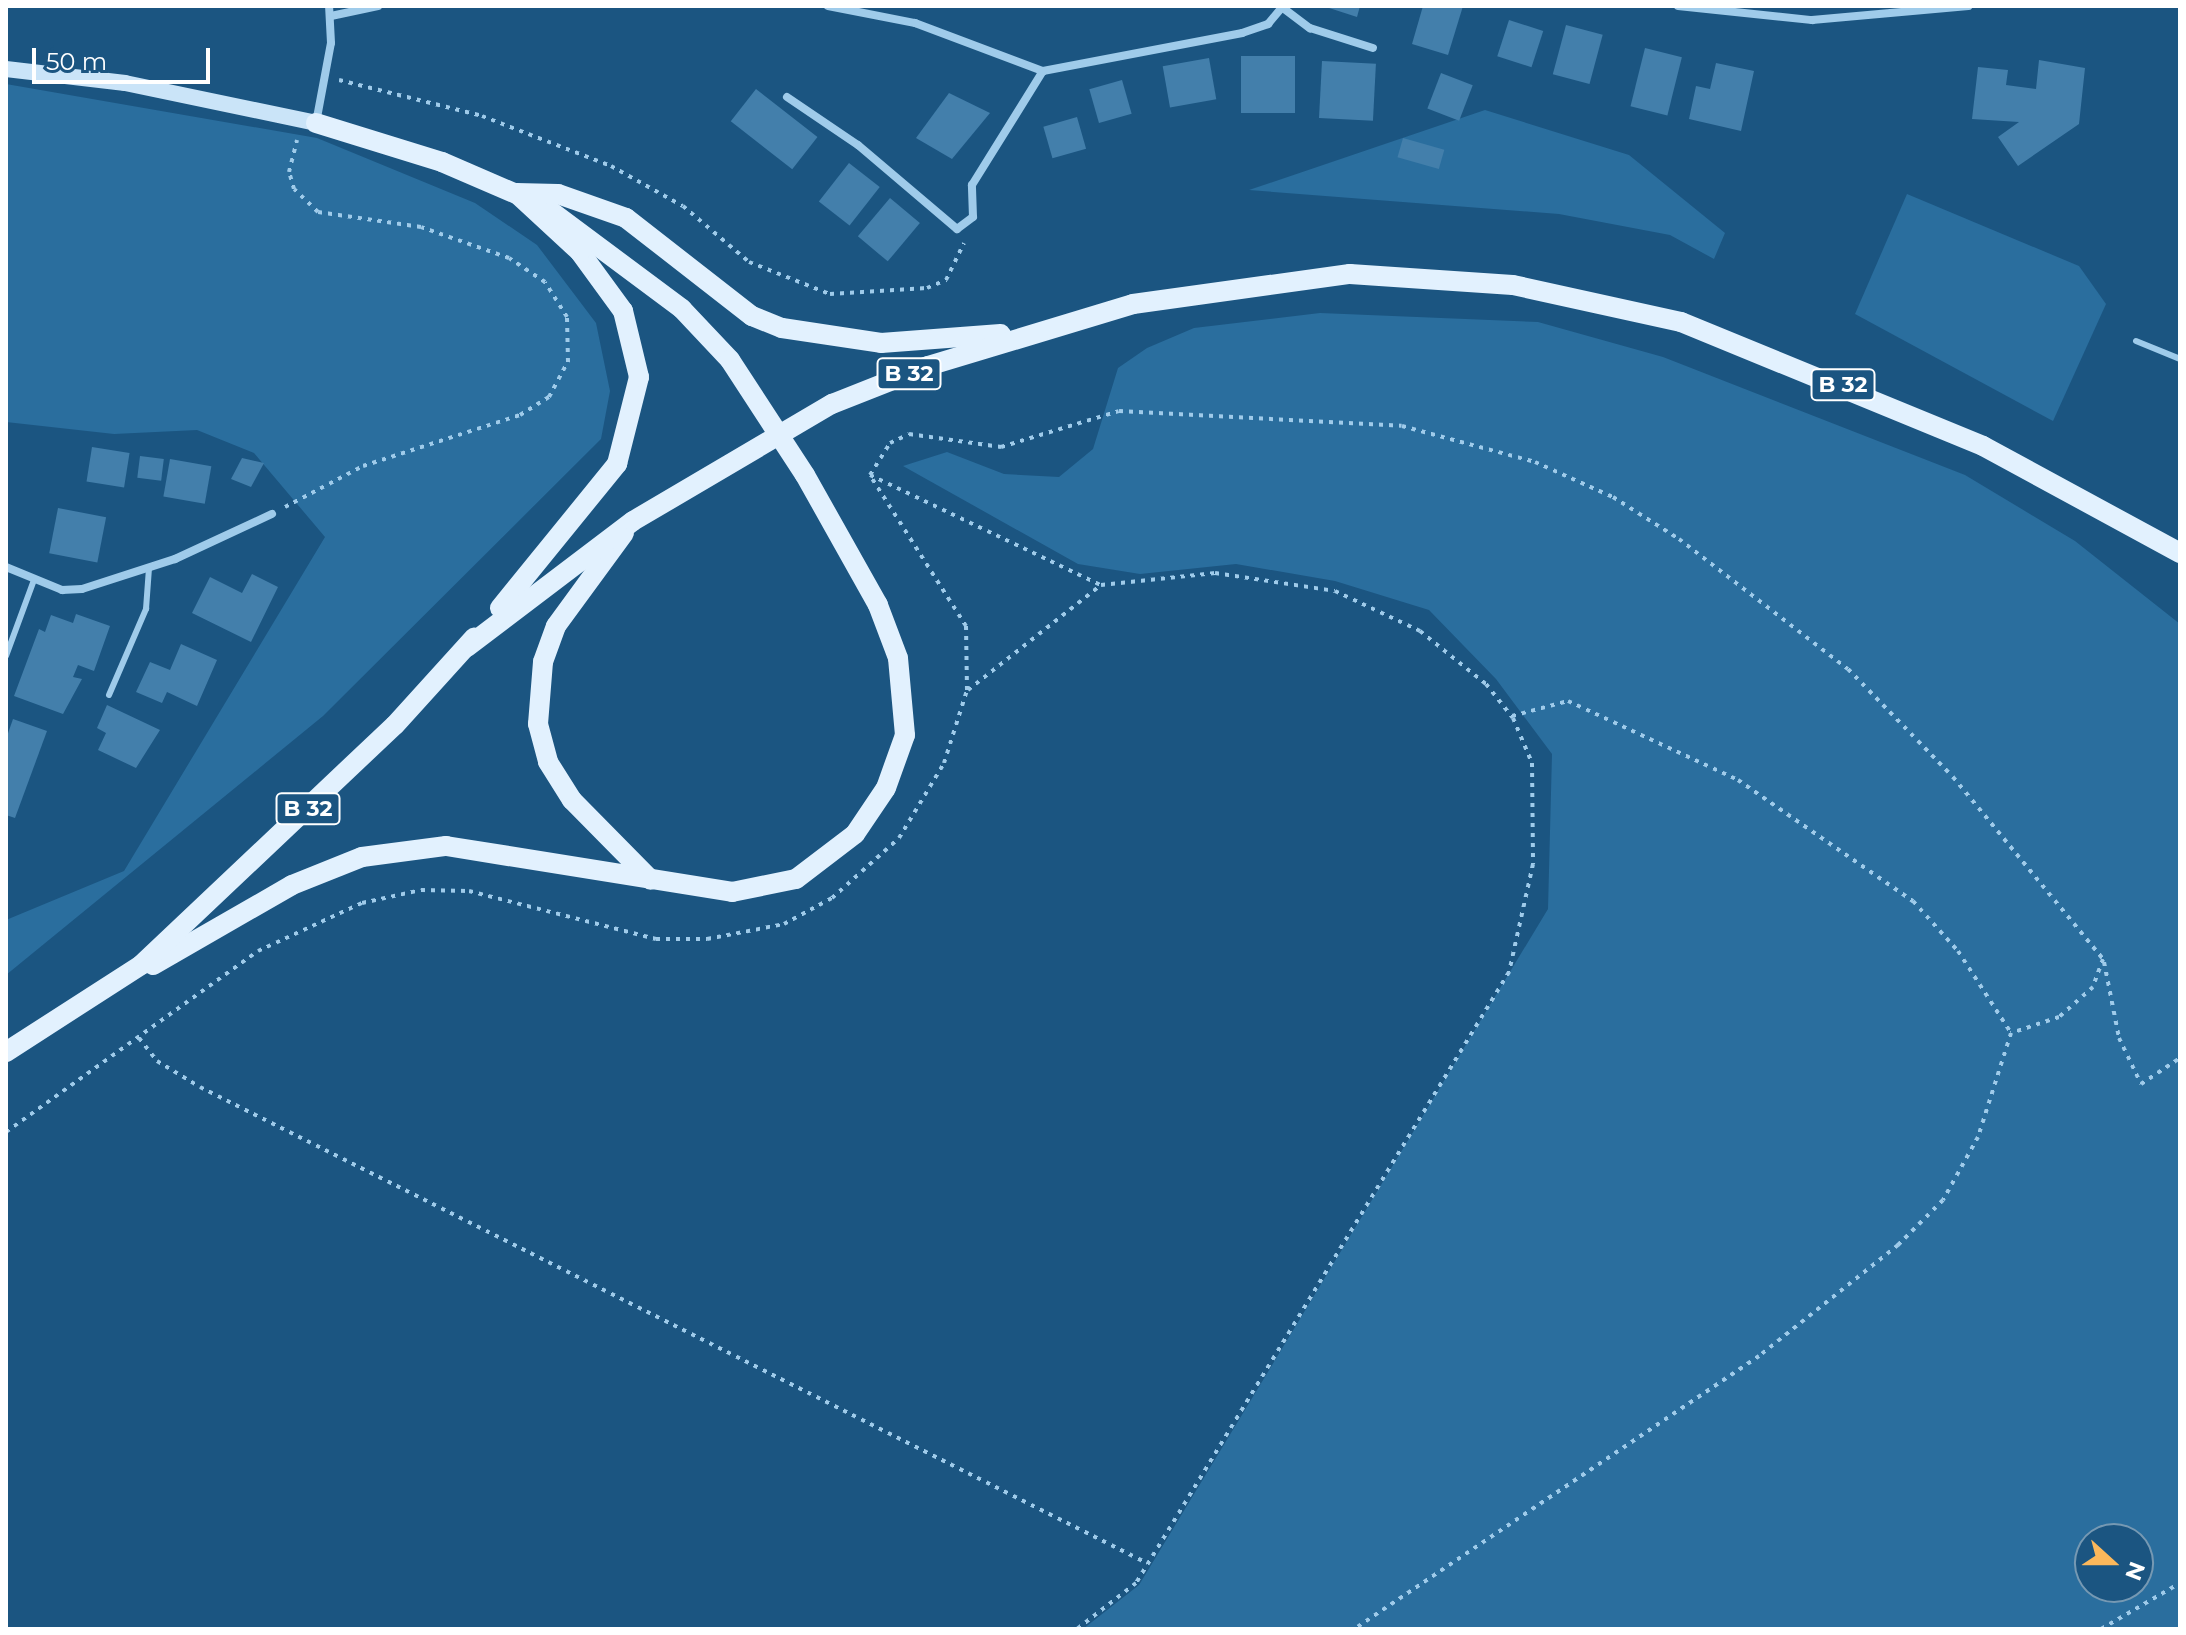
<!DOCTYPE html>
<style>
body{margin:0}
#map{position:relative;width:2186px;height:1635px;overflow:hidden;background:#1b5581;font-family:Montserrat,sans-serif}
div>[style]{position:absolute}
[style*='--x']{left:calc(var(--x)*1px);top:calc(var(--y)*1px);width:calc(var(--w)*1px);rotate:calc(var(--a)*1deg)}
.green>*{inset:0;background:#2a6e9e}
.building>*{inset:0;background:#437fab;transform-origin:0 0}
.path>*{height:4px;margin-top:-2px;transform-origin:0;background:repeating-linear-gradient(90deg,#9fcbea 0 4px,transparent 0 10px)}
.service>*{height:6px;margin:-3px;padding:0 3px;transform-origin:3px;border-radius:3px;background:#9fcbea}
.minor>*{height:8px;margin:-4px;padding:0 4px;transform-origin:4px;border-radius:4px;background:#9fcbea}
.secondary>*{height:16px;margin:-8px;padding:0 8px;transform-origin:8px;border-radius:8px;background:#cae4f8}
.primary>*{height:20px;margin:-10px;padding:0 10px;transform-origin:10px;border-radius:10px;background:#e2f1fe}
.primary-bridge>*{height:20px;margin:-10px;padding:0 10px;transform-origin:10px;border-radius:10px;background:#e2f1fe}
span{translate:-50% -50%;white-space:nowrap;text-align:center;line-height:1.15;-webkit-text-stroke:8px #1b5581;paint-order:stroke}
.shield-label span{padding:2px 6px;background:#1b5581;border:2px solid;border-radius:6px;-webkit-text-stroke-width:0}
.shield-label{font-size:22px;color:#fff;font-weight:700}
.frame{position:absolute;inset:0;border:8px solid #fff;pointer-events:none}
.north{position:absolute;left:2074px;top:1523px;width:80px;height:80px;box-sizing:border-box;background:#1b5581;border:2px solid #7699b3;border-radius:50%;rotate:111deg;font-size:22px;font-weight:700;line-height:32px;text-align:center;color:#fff}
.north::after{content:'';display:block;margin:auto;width:28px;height:36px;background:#fcb85b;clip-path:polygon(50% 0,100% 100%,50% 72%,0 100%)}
.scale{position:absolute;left:32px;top:48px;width:178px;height:36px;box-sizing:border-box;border:4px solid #fff;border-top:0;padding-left:10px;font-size:24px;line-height:28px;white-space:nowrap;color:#fff;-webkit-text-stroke:6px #1b5581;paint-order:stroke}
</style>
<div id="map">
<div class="green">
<div style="clip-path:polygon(6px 84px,317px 138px,475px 203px,537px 245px,596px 323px,610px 391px,601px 439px,323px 716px,6px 975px,6px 920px,124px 871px,325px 537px,254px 453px,197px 430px,114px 434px,6px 422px)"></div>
<div style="clip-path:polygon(1485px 110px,1629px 155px,1725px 233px,1714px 259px,1670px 235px,1559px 214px,1249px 190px)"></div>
<div style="clip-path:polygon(1907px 194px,2079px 266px,2106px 304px,2053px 421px,1855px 314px)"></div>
<div style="clip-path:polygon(evenodd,1320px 313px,1538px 322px,1663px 357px,1965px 475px,2075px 541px,2180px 624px,2180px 1629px,1083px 1629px,1139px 1585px,1548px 909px,1552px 754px,1496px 679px,1429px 610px,1335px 581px,1236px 564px,1140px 574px,1078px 564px,903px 466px,947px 452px,1004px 474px,1059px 477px,1093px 449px,1118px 368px,1147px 348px,1194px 328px,1320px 313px,2090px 1539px,2138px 1539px,2138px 1587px,2090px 1587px,2090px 1539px)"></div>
</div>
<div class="building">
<div style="clip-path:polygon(1323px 6px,1360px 6px,1357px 17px)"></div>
<div style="clip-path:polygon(1423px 6px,1463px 6px,1448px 55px,1412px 44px)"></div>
<div style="left:1509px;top:20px;width:36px;height:38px;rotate:18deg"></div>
<div style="left:1566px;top:25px;width:38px;height:51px;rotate:15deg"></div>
<div style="left:1645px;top:48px;width:38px;height:60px;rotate:14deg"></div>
<div style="left:1241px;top:56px;width:54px;height:57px"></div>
<div style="left:1209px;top:58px;width:42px;height:47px;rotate:80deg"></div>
<div style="clip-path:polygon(2039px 60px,2085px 68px,2079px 124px,2018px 166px,1998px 137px,2019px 122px,1972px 119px,1978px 67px,2008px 70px,2006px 85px,2036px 89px)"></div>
<div style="left:1322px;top:61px;width:54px;height:57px;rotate:3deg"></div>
<div style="clip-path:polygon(1716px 63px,1754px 71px,1741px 131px,1689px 119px,1696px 86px,1710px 89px)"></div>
<div style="left:1441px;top:73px;width:34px;height:38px;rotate:21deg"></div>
<div style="left:1122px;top:80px;width:35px;height:34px;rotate:74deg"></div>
<div style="left:756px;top:89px;width:78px;height:41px;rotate:38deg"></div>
<div style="clip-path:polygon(949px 93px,990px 113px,952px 159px,916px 138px)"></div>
<div style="left:1077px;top:117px;width:33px;height:35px;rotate:74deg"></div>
<div style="left:1403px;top:138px;width:43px;height:20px;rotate:16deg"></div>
<div style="left:849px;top:163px;width:39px;height:49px;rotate:38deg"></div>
<div style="left:890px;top:198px;width:39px;height:50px;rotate:40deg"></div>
<div style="left:92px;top:447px;width:38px;height:35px;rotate:9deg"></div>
<div style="left:140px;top:456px;width:24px;height:22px;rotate:7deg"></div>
<div style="clip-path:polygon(242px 458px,264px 463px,251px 487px,231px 479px)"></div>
<div style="left:170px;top:459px;width:42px;height:38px;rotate:10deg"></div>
<div style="left:58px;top:508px;width:49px;height:46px;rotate:11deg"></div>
<div style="clip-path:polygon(252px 574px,278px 587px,251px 642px,192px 613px,210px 577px,242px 593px)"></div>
<div style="clip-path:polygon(76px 614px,110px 626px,94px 671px,78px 665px,73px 677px,82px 679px,63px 714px,14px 696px,39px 629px,45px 632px,51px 615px,73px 623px)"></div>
<div style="clip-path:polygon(181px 644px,217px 660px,197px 706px,167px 692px,162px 703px,136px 692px,150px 662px,170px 670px)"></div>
<div style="clip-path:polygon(107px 705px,160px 730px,136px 768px,98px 750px,106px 733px,97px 728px)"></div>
<div style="clip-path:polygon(13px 719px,47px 731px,15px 818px,6px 815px,6px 739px)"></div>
</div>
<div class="path">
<div style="--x:339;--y:80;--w:147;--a:14.1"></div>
<div style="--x:482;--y:116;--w:138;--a:21.2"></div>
<div style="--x:611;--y:166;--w:82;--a:29.1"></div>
<div style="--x:683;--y:206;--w:87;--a:40.3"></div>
<div style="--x:749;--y:262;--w:87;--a:21.6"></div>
<div style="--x:830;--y:294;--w:97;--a:-3.5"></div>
<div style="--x:927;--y:288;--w:21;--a:-23"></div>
<div style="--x:946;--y:280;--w:41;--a:-64.1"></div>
<div style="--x:870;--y:475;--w:38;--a:-58"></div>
<div style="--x:890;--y:443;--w:21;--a:-25"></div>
<div style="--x:909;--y:434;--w:93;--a:8"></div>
<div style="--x:1001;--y:447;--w:123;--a:-17"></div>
<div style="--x:1119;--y:411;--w:283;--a:3"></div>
<div style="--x:1402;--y:426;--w:138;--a:15.1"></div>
<div style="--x:1535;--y:462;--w:85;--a:24.2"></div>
<div style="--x:1613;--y:497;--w:78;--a:32.5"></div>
<div style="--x:1679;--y:539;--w:213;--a:37.6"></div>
<div style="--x:1848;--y:669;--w:151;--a:45.8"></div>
<div style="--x:1953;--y:777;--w:236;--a:50.5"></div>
<div style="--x:2103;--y:959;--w:30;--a:110"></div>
<div style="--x:2093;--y:987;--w:45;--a:138.6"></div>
<div style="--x:2059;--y:1017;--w:51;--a:161.6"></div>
<div style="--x:2011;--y:1033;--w:109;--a:107.6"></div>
<div style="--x:1978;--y:1137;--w:72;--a:119.1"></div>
<div style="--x:1943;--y:1200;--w:64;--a:135"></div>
<div style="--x:1898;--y:1245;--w:178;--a:141.4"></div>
<div style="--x:1759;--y:1356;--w:488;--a:146"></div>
<div style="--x:870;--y:475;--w:256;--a:25.5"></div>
<div style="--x:1101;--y:585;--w:115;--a:-6"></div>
<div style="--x:1215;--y:573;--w:121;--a:8.5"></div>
<div style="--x:1335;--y:591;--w:94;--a:25.2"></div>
<div style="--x:1420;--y:631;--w:85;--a:38.8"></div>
<div style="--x:1486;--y:684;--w:43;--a:51.5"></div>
<div style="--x:1513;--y:718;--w:49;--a:67.1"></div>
<div style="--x:1532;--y:763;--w:101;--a:89.4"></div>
<div style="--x:1533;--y:864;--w:111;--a:102.5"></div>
<div style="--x:1509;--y:972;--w:716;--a:121.4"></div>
<div style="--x:1136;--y:1583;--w:75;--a:142.1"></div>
<div style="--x:285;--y:507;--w:88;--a:-27.7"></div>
<div style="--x:363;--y:466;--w:165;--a:-18"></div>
<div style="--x:520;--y:415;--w:34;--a:-32"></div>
<div style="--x:549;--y:397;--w:40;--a:-62"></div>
<div style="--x:568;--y:362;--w:45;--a:-91.3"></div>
<div style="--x:567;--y:317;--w:41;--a:-122.2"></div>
<div style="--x:545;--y:282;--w:43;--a:-146.3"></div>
<div style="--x:509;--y:258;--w:93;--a:-160.6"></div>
<div style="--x:421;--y:227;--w:104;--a:-171.7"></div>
<div style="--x:318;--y:212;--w:33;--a:-136"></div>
<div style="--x:294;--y:189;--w:18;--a:-106"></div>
<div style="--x:289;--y:172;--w:33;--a:-76"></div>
<div style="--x:968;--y:690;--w:169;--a:-38.3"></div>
<div style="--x:1512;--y:716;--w:58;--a:-15"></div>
<div style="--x:1568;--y:701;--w:187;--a:24.9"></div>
<div style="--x:1738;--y:780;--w:213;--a:34.7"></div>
<div style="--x:1913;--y:901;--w:67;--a:48"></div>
<div style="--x:1958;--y:951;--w:98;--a:57.1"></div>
<div style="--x:2104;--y:962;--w:77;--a:78.8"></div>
<div style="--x:2119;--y:1038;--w:51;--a:64.4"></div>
<div style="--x:2141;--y:1084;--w:47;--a:-33.7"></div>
<div style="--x:139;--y:1038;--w:29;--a:52"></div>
<div style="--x:157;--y:1061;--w:50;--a:31.2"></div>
<div style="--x:200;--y:1087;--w:1060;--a:26.69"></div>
<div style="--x:6;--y:1132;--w:310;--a:-35.7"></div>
<div style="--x:258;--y:951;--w:115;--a:-24.8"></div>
<div style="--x:362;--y:903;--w:60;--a:-12.4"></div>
<div style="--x:421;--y:890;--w:48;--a:1.2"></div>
<div style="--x:469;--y:891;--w:193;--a:14.4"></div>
<div style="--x:656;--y:939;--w:51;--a:0"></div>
<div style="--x:707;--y:939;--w:78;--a:-11"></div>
<div style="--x:784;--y:924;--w:55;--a:-28.4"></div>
<div style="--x:832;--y:898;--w:90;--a:-41.8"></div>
<div style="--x:899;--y:838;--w:87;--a:-59"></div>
<div style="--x:944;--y:763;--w:77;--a:-72.5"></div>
<div style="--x:967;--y:690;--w:64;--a:-90.9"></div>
<div style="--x:966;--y:626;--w:177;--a:-122.5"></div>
<div style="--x:2101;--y:1629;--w:91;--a:-30.2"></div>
</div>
<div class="service">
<div style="--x:2136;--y:341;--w:48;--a:22.2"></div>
<div style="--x:6;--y:656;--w:81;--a:-69.8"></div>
<div style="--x:109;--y:695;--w:94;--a:-66.7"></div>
<div style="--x:146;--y:609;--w:41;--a:-85.8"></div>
</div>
<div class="minor">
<div style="--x:828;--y:6;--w:89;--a:11.1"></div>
<div style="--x:915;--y:23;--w:137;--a:20.6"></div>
<div style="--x:1043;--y:71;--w:203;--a:-10.8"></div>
<div style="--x:1242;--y:33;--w:28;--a:-19"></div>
<div style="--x:1268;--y:24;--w:23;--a:-50"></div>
<div style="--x:1678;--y:6;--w:135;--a:6"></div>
<div style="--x:1812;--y:20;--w:157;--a:-5.1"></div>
<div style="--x:1283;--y:8;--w:34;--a:37"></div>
<div style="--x:1310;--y:28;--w:66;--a:17.6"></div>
<div style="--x:331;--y:16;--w:48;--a:-12"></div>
<div style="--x:787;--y:97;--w:86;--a:34.1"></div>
<div style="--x:858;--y:145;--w:130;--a:40.3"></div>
<div style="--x:957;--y:229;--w:20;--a:-37"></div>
<div style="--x:973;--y:217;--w:32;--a:-92"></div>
<div style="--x:972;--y:185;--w:134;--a:-58.1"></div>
<div style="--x:316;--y:123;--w:81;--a:-79.4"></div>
<div style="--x:331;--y:43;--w:37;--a:-93"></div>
<div style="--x:6;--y:567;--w:61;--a:22.3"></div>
<div style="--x:62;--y:590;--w:20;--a:-3"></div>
<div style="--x:82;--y:589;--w:98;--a:-17.9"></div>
<div style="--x:175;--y:559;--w:107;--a:-24.9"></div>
</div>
<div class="secondary">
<div style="--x:6;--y:69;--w:120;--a:6.7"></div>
<div style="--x:125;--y:83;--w:195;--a:11.8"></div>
</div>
<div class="primary">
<div style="--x:316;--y:123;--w:132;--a:17.2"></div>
<div style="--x:442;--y:162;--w:111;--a:23.3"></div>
<div style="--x:544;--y:206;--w:172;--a:36.7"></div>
<div style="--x:682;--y:309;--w:70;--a:46.7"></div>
<div style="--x:516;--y:193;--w:42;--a:1.4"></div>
<div style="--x:558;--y:194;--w:72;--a:19.4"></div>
<div style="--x:626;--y:218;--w:160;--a:37.9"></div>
<div style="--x:752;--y:316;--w:32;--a:22"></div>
<div style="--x:782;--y:328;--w:100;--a:8.6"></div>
<div style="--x:881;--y:343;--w:120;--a:-4.3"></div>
<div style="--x:624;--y:533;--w:115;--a:126.2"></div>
<div style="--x:556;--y:626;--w:38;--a:110"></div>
<div style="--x:543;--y:662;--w:62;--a:94.6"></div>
<div style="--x:538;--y:724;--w:39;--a:75"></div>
<div style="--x:548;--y:762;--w:45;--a:57.7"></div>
<div style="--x:572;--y:800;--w:112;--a:45.4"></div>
<div style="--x:500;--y:608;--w:186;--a:-50.9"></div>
<div style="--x:617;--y:464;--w:90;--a:-75.8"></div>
<div style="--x:639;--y:377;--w:68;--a:-103.6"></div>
<div style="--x:623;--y:311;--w:73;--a:-126.1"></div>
<div style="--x:580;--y:252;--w:87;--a:-137.3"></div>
<div style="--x:467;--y:647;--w:208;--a:-37.2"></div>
<div style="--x:633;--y:521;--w:231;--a:-30.5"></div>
<div style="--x:832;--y:404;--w:103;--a:-21.6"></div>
<div style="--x:928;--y:366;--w:214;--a:-16.8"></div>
<div style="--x:1133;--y:304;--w:219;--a:-7.9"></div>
<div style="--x:1350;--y:274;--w:163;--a:3.9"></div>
<div style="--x:1513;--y:285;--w:172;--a:12.4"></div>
<div style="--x:1681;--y:322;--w:326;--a:22.3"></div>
<div style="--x:1983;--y:446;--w:224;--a:28.5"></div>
<div style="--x:153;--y:965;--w:160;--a:-29.9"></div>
<div style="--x:292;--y:885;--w:75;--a:-21.8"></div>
<div style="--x:362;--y:857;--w:85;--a:-7.5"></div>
<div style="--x:446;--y:846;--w:290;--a:9.1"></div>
<div style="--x:732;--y:892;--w:65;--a:-11.5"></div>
<div style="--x:796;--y:879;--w:74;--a:-37.3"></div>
<div style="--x:855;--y:834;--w:55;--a:-56"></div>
<div style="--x:886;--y:788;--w:56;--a:-70.3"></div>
<div style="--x:905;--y:735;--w:77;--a:-95.2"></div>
<div style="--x:898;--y:658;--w:57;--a:-110.7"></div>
<div style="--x:878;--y:605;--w:149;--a:-119.3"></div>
<div style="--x:6;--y:1052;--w:161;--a:-32.8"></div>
<div style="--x:141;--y:965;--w:349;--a:-43.4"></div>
<div style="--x:395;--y:725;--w:118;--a:-47.8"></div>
</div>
<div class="primary-bridge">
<div style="--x:730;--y:360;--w:137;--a:56.9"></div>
</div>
<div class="shield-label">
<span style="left:909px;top:374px">B 32</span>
<span style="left:1843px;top:385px">B 32</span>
<span style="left:308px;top:809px">B 32</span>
</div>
<div class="frame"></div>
<div class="north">N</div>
<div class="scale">50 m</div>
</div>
